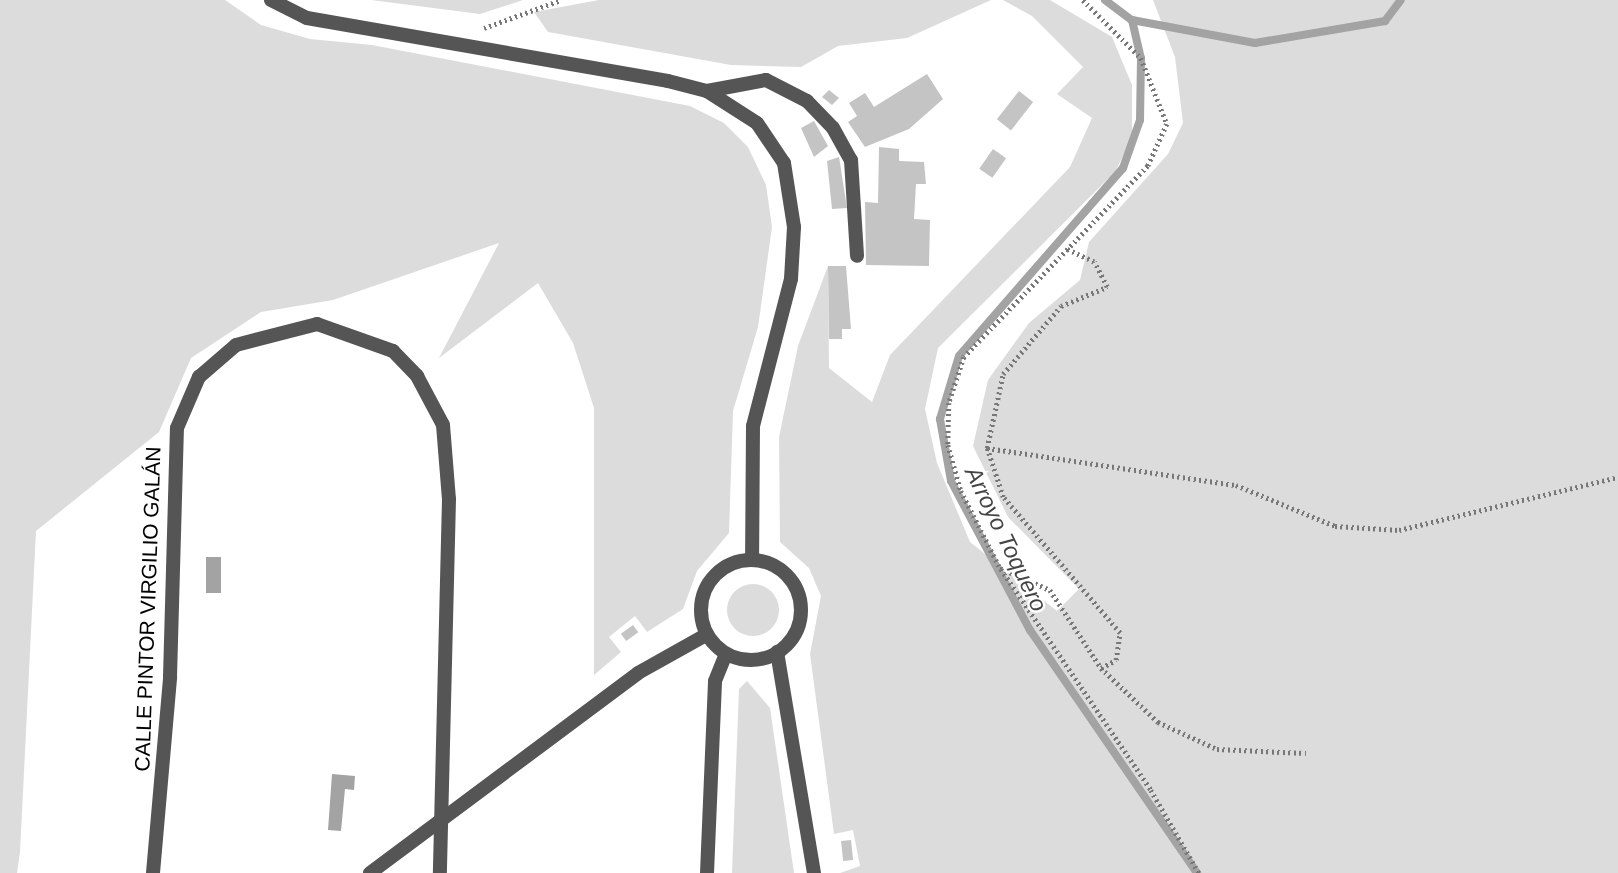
<!DOCTYPE html>
<meta charset="utf-8">
<style>
body{margin:0}
#map{position:relative;width:1618px;height:873px;overflow:hidden;background:#fff;font-family:Arial,sans-serif}
div>[style]{position:absolute}
[style*='--x']{left:calc(var(--x)*1px);top:calc(var(--y)*1px);width:calc(var(--w)*1px);rotate:calc(var(--a)*1deg)}
.green>*{inset:0;background:#dcdcdc}
.round{border-radius:50%}
.water>*{inset:0;background:#a3a3a3;transform-origin:0 0}
.stream>*{height:8px;margin:-4px;padding:0 4px;transform-origin:4px;border-radius:4px;background:#a3a3a3}
.building>*{inset:0;background:#c4c4c4;transform-origin:0 0}
.path>*{height:4.5px;margin-top:-2.25px;transform-origin:0;background:repeating-linear-gradient(90deg,#777 0 2px,transparent 0 5.5px)}
.street>*{height:14px;margin:-7px;padding:0 7px;transform-origin:7px;border-radius:7px;background:#555}
.street>.ring{margin:-7px;padding:0;box-sizing:content-box;background:none;border:14px solid #555;border-radius:50%}
span{translate:-50% -50%;white-space:nowrap;text-align:center;line-height:1.15;-webkit-text-stroke:5px #fff;paint-order:stroke}
.street-label{font-size:21px;color:#000}
.water-label{font-size:23px;color:#444;font-style:italic}
</style>
<div id="map">
<div class="green">
<div style="clip-path:polygon(0 0,225px 0,261px 25px,310px 39px,372px 45px,690px 106px,724px 123px,748px 147px,766px 185px,772px 227px,758px 327px,733px 411px,729px 533px,697px 571px,683px 609px,647px 632px,635px 616px,609px 637px,621px 652px,594px 675px,594px 408px,573px 343px,538px 283px,439px 358px,499px 243px,333px 300px,261px 312px,191px 358px,159px 432px,36px 531px,20px 852px,17px 873px,0 873px)"></div>
<div style="clip-path:polygon(371px 0,523px 0,480px 14px)"></div>
<div style="clip-path:polygon(599px 0,991px 0,907px 38px,838px 46px,801px 67px,731px 65px,548px 32px,534px 12px)"></div>
<div style="clip-path:polygon(1003px 0,1050px 0,1112px 37px,1132px 85px,1132px 138px,1115px 172px,938px 348px,925px 409px,937px 463px,970px 542px,1057px 611px,1079px 589px,1008px 517px,973px 446px,988px 380px,1029px 323px,1080px 280px,1089px 242px,1168px 154px,1183px 123px,1175px 57px,1153px 0,1618px 0,1618px 873px,840px 873px,860px 866px,853px 830px,834px 834px,810px 654px,821px 596px,809px 568px,780px 542px,779px 437px,798px 346px,828px 266px,829px 368px,872px 402px,890px 355px,1070px 167px,1092px 118px,1057px 94px,1083px 67px,1032px 16px)"></div>
<div class="round" style="left:727px;top:584px;width:52px;height:52px"></div>
<div style="clip-path:polygon(747px 681px,770px 708px,794px 873px,732px 873px,739px 689px)"></div>
</div>
<div class="water">
<div style="left:206px;top:557px;width:15px;height:36px"></div>
<div style="clip-path:polygon(332px 774px,355px 776px,354px 790px,345px 789px,341px 831px,328px 830px)"></div>
</div>
<div class="stream">
<div style="--x:1105;--y:0;--w:34;--a:37"></div>
<div style="--x:1132;--y:20;--w:39;--a:77"></div>
<div style="--x:1141;--y:58;--w:62;--a:90.9"></div>
<div style="--x:1140;--y:120;--w:51;--a:109.5"></div>
<div style="--x:1123;--y:168;--w:249;--a:131.1"></div>
<div style="--x:959;--y:356;--w:66;--a:106.8"></div>
<div style="--x:940;--y:419;--w:63;--a:79.9"></div>
<div style="--x:951;--y:481;--w:169;--a:62.1"></div>
<div style="--x:1030;--y:630;--w:295;--a:55.5"></div>
<div style="--x:1132;--y:20;--w:125;--a:10.6"></div>
<div style="--x:1255;--y:43;--w:132;--a:-9.6"></div>
<div style="--x:1385;--y:21;--w:26;--a:-53"></div>
</div>
<div class="building">
<div style="clip-path:polygon(927px 74px,943px 99px,909px 129px,865px 147px,848px 122px,857px 116px,849px 103px,865px 93px,874px 107px)"></div>
<div style="clip-path:polygon(829px 90px,839px 98px,832px 105px,822px 97px)"></div>
<div style="left:1019px;top:91px;width:18px;height:36px;rotate:38deg"></div>
<div style="clip-path:polygon(814px 121px,828px 146px,814px 157px,801px 128px)"></div>
<div style="clip-path:polygon(879px 147px,899px 149px,899px 161px,924px 162px,926px 184px,916px 184px,914px 219px,930px 220px,929px 266px,866px 265px,865px 202px,878px 203px)"></div>
<div style="left:993px;top:149px;width:16px;height:24px;rotate:35deg"></div>
<div style="clip-path:polygon(839px 157px,847px 208px,832px 209px,827px 161px)"></div>
<div style="clip-path:polygon(828px 266px,846px 266px,851px 329px,842px 329px,842px 339px,829px 339px)"></div>
<div style="left:633px;top:625px;width:9px;height:15px;rotate:54deg"></div>
<div style="left:851px;top:840px;width:20px;height:10px;rotate:84deg"></div>
</div>
<div class="path">
<div style="--x:1083;--y:0;--w:82;--a:45"></div>
<div style="--x:1141;--y:58;--w:71;--a:68.5"></div>
<div style="--x:1167;--y:124;--w:46;--a:114.3"></div>
<div style="--x:1148;--y:166;--w:265;--a:133.9"></div>
<div style="--x:964;--y:357;--w:48;--a:108.1"></div>
<div style="--x:949;--y:403;--w:42;--a:91.4"></div>
<div style="--x:948;--y:445;--w:48;--a:74.2"></div>
<div style="--x:961;--y:491;--w:86;--a:63.1"></div>
<div style="--x:1000;--y:568;--w:55;--a:23.7"></div>
<div style="--x:1050;--y:590;--w:93;--a:56.8"></div>
<div style="--x:1101;--y:668;--w:79;--a:43.5"></div>
<div style="--x:1158;--y:722;--w:65;--a:24.6"></div>
<div style="--x:1217;--y:749;--w:89;--a:2.6"></div>
<div style="--x:484;--y:28;--w:82;--a:-20"></div>
<div style="--x:987;--y:448;--w:76;--a:-77.8"></div>
<div style="--x:1003;--y:374;--w:89;--a:-49.5"></div>
<div style="--x:1061;--y:306;--w:50;--a:-22.4"></div>
<div style="--x:1107;--y:287;--w:28;--a:-117"></div>
<div style="--x:1094;--y:262;--w:31;--a:-155"></div>
<div style="--x:1001;--y:569;--w:267;--a:55.8"></div>
<div style="--x:1151;--y:790;--w:96;--a:60"></div>
<div style="--x:1101;--y:668;--w:17;--a:-28"></div>
<div style="--x:1116;--y:660;--w:27;--a:-82"></div>
<div style="--x:1120;--y:633;--w:179;--a:-130.7"></div>
<div style="--x:1003;--y:497;--w:52;--a:-108.1"></div>
<div style="--x:987;--y:448;--w:252;--a:8.5"></div>
<div style="--x:1236;--y:485;--w:107;--a:22.5"></div>
<div style="--x:1335;--y:526;--w:64;--a:3.6"></div>
<div style="--x:1399;--y:530;--w:225;--a:-13.6"></div>
</div>
<div class="street">
<div style="--x:271;--y:0;--w:40;--a:26.6"></div>
<div style="--x:307;--y:18;--w:366;--a:9.9"></div>
<div style="--x:668;--y:81;--w:40;--a:14.4"></div>
<div style="--x:707;--y:91;--w:59;--a:32.6"></div>
<div style="--x:757;--y:123;--w:48;--a:56"></div>
<div style="--x:784;--y:163;--w:65;--a:81.1"></div>
<div style="--x:794;--y:227;--w:52;--a:93.3"></div>
<div style="--x:791;--y:279;--w:152;--a:104.5"></div>
<div style="--x:753;--y:426;--w:134;--a:90.4"></div>
<div style="--x:707;--y:91;--w:60;--a:-10.6"></div>
<div style="--x:766;--y:80;--w:46;--a:27.1"></div>
<div style="--x:807;--y:101;--w:37;--a:46"></div>
<div style="--x:833;--y:128;--w:37;--a:61"></div>
<div style="--x:851;--y:160;--w:96;--a:86.4"></div>
<div class="ring" style="left:701px;top:560px;width:86px;height:86px"></div>
<div style="--x:777;--y:652;--w:224;--a:80.5"></div>
<div style="--x:153;--y:873;--w:197;--a:-85"></div>
<div style="--x:170;--y:677;--w:249;--a:-88.4"></div>
<div style="--x:177;--y:428;--w:56;--a:-66.7"></div>
<div style="--x:199;--y:377;--w:49;--a:-40.9"></div>
<div style="--x:236;--y:345;--w:84;--a:-14.5"></div>
<div style="--x:317;--y:324;--w:81;--a:19.6"></div>
<div style="--x:393;--y:351;--w:35;--a:46"></div>
<div style="--x:417;--y:376;--w:55;--a:62"></div>
<div style="--x:443;--y:425;--w:74;--a:85.4"></div>
<div style="--x:449;--y:499;--w:374;--a:91.4"></div>
<div style="--x:370;--y:873;--w:334;--a:-36.7"></div>
<div style="--x:638;--y:673;--w:78;--a:-29.2"></div>
<div style="--x:707;--y:873;--w:192;--a:-87.6"></div>
<div style="--x:715;--y:681;--w:29;--a:-68"></div>
</div>
<div class="street-label">
<span style="left:148px;top:609px;rotate:-88deg">CALLE PINTOR VIRGILIO GALÁN</span>
</div>
<div class="water-label">
<span style="left:1006px;top:539px;rotate:64deg">Arroyo Toquero</span>
</div>
</div>
